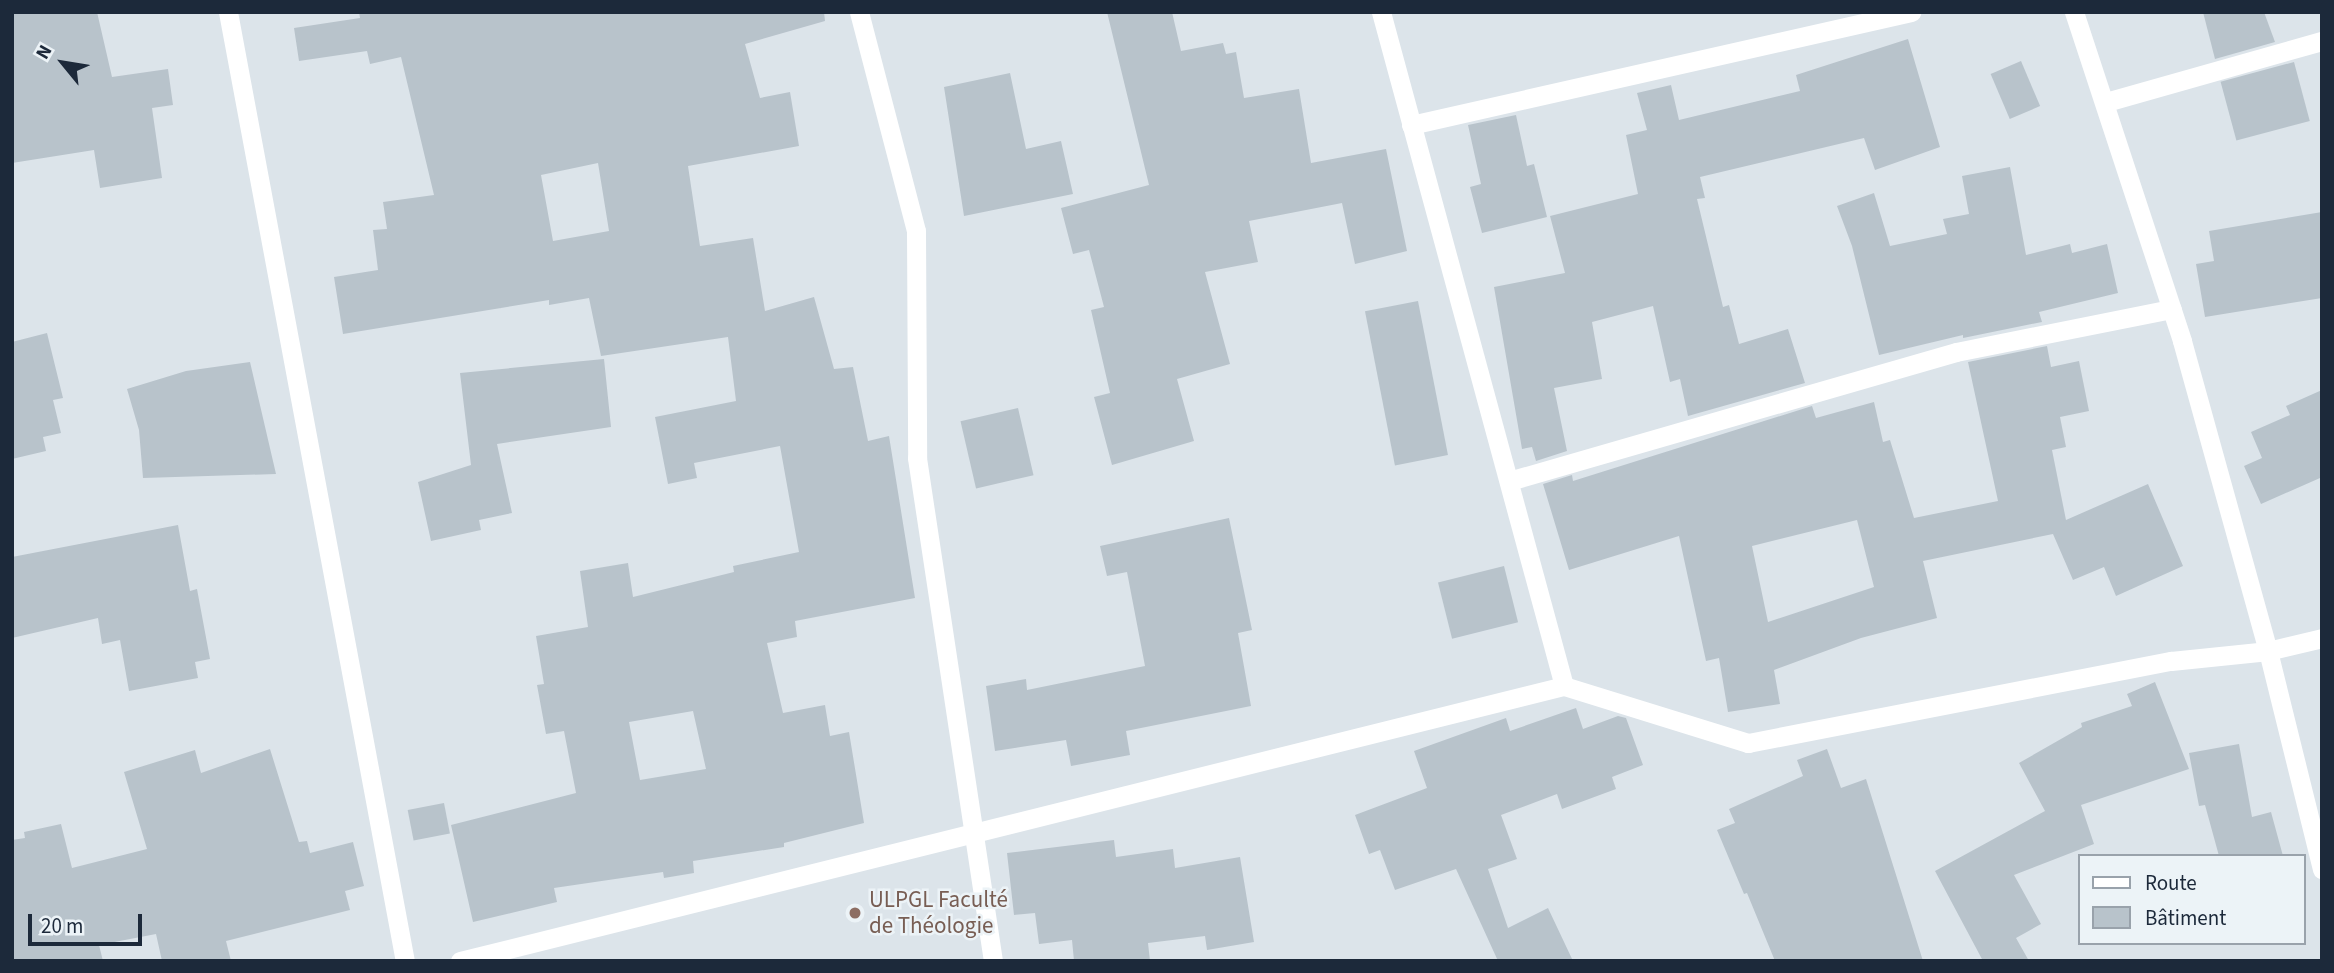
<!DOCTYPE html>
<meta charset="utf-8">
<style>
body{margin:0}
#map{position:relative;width:2334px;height:973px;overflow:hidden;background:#dce4ea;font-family:"Source Sans 3",sans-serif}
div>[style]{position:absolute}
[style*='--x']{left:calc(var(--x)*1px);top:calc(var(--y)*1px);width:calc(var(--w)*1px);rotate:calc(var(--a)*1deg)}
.building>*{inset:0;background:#b8c3cb;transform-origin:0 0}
.minor>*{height:19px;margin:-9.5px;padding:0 9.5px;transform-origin:9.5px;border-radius:9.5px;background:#fff}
.dots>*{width:19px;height:19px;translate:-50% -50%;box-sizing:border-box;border:4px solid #ecf3f7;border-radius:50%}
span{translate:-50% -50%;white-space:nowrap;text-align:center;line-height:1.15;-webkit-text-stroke:5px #ecf3f7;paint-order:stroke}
.education-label{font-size:23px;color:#785e54}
.left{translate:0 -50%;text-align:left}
.frame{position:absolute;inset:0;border:14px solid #1c293a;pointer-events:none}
.legend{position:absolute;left:2078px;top:854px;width:228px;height:91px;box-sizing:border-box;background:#ecf3f7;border:2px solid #99a2ab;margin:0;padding:9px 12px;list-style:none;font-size:21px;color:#1c293a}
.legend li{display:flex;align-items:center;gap:14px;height:35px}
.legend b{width:35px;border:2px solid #99a2ab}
.north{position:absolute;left:28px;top:28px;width:70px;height:70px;-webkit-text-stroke:5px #ecf3f7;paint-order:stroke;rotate:300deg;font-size:19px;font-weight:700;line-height:28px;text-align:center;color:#1c293a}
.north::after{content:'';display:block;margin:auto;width:24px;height:32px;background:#1c293a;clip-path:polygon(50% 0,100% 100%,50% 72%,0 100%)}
.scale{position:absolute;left:28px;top:914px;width:114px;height:32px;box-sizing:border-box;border:4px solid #1c293a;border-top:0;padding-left:9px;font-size:21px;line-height:24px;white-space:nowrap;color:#1c293a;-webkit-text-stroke:5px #ecf3f7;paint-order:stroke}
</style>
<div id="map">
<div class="building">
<div style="clip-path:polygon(12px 12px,97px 12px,112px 77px,168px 69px,173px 105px,152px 108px,162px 178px,100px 188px,94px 150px,12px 163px)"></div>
<div style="clip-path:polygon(evenodd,359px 12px,824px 12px,825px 21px,745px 44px,760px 98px,790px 92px,799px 146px,688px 166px,700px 246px,753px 238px,765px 311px,814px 297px,834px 369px,853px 367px,868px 441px,889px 436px,915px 598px,795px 621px,797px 637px,767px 643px,783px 713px,825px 705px,830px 736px,849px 732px,864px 823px,784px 843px,784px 847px,693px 861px,694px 873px,664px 878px,663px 872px,554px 888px,557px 902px,473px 922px,451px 825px,576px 793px,564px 731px,546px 734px,537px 685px,544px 684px,536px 636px,588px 627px,580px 571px,628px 563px,633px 597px,734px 572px,733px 566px,799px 552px,780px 446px,694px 463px,697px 478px,668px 484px,655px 417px,736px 401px,728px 337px,601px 356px,589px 298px,549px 305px,549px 300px,343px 334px,334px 277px,378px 270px,373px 230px,387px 229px,383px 202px,434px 195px,401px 57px,370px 64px,367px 51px,299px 61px,294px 28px,360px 18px,359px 12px,598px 163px,609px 231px,553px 241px,541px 175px,598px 163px,359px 12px,693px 711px,706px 769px,640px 780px,629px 722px,693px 711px)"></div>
<div style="clip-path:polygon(1107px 12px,1172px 12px,1181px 51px,1223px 43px,1226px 54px,1236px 52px,1244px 98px,1299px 89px,1311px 163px,1386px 149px,1407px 251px,1355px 264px,1342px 203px,1249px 221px,1258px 262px,1205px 272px,1230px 364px,1177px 379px,1194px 441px,1112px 465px,1094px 397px,1110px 393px,1091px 310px,1104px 307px,1089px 250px,1073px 254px,1061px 208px,1149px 185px)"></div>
<div style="clip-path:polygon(2203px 12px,2264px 12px,2275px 42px,2215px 59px)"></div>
<div style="clip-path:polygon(1908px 39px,1940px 147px,1875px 170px,1864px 138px,1700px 177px,1705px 198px,1697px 199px,1723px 307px,1729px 305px,1739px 344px,1788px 329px,1805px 383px,1688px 416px,1680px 379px,1670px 382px,1653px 306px,1592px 322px,1602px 379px,1554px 388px,1567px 451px,1536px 461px,1532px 447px,1522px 449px,1494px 287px,1565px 273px,1550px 216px,1638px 194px,1626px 135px,1647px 130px,1637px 93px,1671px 85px,1679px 120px,1800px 91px,1796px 75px)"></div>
<div style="left:2021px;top:61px;width:49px;height:33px;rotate:67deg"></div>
<div style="left:2294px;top:62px;width:61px;height:76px;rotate:75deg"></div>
<div style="clip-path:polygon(1010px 73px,1026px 149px,1061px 141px,1073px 194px,964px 216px,944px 87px)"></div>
<div style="clip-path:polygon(1516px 115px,1527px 166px,1534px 164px,1547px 217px,1482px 233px,1470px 187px,1481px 184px,1468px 125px)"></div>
<div style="clip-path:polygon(2010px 167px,2026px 255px,2070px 244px,2072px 253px,2107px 244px,2118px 293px,2039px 312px,2042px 322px,1963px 338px,1963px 335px,1879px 355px,1852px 246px,1837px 206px,1874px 193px,1890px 246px,1947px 234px,1943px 219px,1969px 214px,1962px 176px)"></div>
<div style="clip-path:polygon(2322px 212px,2322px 298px,2205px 317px,2196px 264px,2214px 261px,2209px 231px)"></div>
<div style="left:1418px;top:301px;width:157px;height:54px;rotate:79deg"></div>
<div style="clip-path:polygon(47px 333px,63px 398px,53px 400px,61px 433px,43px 437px,46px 451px,12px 459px,12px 342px)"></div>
<div style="clip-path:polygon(evenodd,2047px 346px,2051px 367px,2079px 361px,2089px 411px,2060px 417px,2066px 447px,2052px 450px,2066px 520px,2148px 484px,2183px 566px,2116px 596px,2104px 567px,2073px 580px,2053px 534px,1923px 561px,1937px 618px,1861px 638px,1774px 670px,1780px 704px,1728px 712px,1719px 658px,1706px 661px,1679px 536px,1569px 570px,1543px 484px,1572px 475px,1573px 481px,1812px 406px,1816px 418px,1874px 402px,1883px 442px,1890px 440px,1914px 518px,1998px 501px,1968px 362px,2047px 346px,1857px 520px,1874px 587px,1768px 622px,1752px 546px,1857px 520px)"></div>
<div style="clip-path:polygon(604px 359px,611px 427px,497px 444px,512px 513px,479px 520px,481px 530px,431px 541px,418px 482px,471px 465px,460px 373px)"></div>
<div style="clip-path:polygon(250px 362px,276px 474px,143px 478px,139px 430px,127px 389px,186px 371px)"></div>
<div style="clip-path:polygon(2322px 390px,2322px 482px,2320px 478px,2261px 504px,2244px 466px,2262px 458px,2251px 432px,2290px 415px,2286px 406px)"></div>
<div style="left:1018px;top:408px;width:69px;height:59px;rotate:77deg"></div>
<div style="clip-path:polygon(1229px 518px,1252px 630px,1238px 633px,1251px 706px,1126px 731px,1130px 755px,1071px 766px,1066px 740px,995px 751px,986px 686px,1026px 679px,1027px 690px,1145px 666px,1127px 572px,1107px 576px,1100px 546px)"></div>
<div style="clip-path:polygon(178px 525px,190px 591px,197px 589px,210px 659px,195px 662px,198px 678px,129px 691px,120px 640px,102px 644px,98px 618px,12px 638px,12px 557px)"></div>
<div style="left:1504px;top:566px;width:58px;height:68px;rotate:76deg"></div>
<div style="clip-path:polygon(2155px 682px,2189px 769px,2081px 805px,2094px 844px,2014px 875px,2041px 924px,2016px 938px,2029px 961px,1983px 961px,1935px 871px,2045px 811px,2019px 763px,2082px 727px,2081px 723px,2132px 706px,2127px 694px)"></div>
<div style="clip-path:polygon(1576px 708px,1583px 729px,1618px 716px,1626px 718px,1643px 765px,1612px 777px,1616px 789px,1562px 809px,1557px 794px,1501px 815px,1517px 859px,1488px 869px,1508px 928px,1548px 908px,1573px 961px,1498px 961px,1456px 869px,1395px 890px,1380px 850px,1369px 854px,1355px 815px,1427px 788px,1414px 751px,1506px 718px,1510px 731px)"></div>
<div style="clip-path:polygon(2239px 744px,2252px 817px,2271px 812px,2283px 856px,2219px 856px,2205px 805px,2199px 806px,2189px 753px)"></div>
<div style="clip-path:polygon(270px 749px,299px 842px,307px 841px,310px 853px,353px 842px,364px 886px,345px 891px,350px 910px,226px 941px,231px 961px,162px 961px,156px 934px,99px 945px,103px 961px,12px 961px,12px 840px,25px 838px,24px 832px,61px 824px,72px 868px,147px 849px,124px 772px,195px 750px,201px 773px)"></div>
<div style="clip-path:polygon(1827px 749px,1841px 788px,1866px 779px,1923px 961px,1775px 961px,1747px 893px,1744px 894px,1717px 830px,1735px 823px,1729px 809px,1803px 776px,1797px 760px)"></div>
<div style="left:444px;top:803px;width:31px;height:37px;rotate:79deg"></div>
<div style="clip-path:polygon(1114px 840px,1116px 857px,1173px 849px,1175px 868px,1240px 857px,1254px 942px,1207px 950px,1205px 936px,1148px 943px,1150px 961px,1074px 961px,1072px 940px,1039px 944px,1035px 913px,1014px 915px,1007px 853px)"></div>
</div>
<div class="minor">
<div style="--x:228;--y:12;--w:965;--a:79.44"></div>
<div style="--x:859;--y:12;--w:226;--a:75.4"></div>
<div style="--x:916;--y:231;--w:227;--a:89.7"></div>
<div style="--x:917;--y:458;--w:509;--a:81.41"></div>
<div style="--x:1381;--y:12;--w:698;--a:74.81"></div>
<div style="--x:2074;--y:12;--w:346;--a:71.8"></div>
<div style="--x:2182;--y:341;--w:322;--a:74.5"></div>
<div style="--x:2268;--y:651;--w:225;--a:76.1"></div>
<div style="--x:2106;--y:102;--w:224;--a:-15.8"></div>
<div style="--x:1411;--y:125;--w:513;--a:-12.73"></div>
<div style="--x:1509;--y:481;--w:465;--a:-16.1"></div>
<div style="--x:1956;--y:352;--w:220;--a:-11.3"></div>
<div style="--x:460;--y:961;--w:1138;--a:-13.99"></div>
<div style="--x:1564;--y:686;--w:193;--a:17.2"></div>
<div style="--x:1748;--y:743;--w:431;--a:-11"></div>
<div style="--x:2171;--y:661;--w:98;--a:-5.9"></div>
<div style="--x:2268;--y:651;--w:56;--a:-13.5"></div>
</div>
<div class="dots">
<div style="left:855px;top:913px;background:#8d6e63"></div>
</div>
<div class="education-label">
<span class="left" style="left:869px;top:913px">ULPGL Faculté<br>de Théologie</span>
</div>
<div class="frame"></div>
<ul class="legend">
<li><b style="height:9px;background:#fff"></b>Route</li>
<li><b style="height:19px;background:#b8c3cb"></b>Bâtiment</li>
</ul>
<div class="north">N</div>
<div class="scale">20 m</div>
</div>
